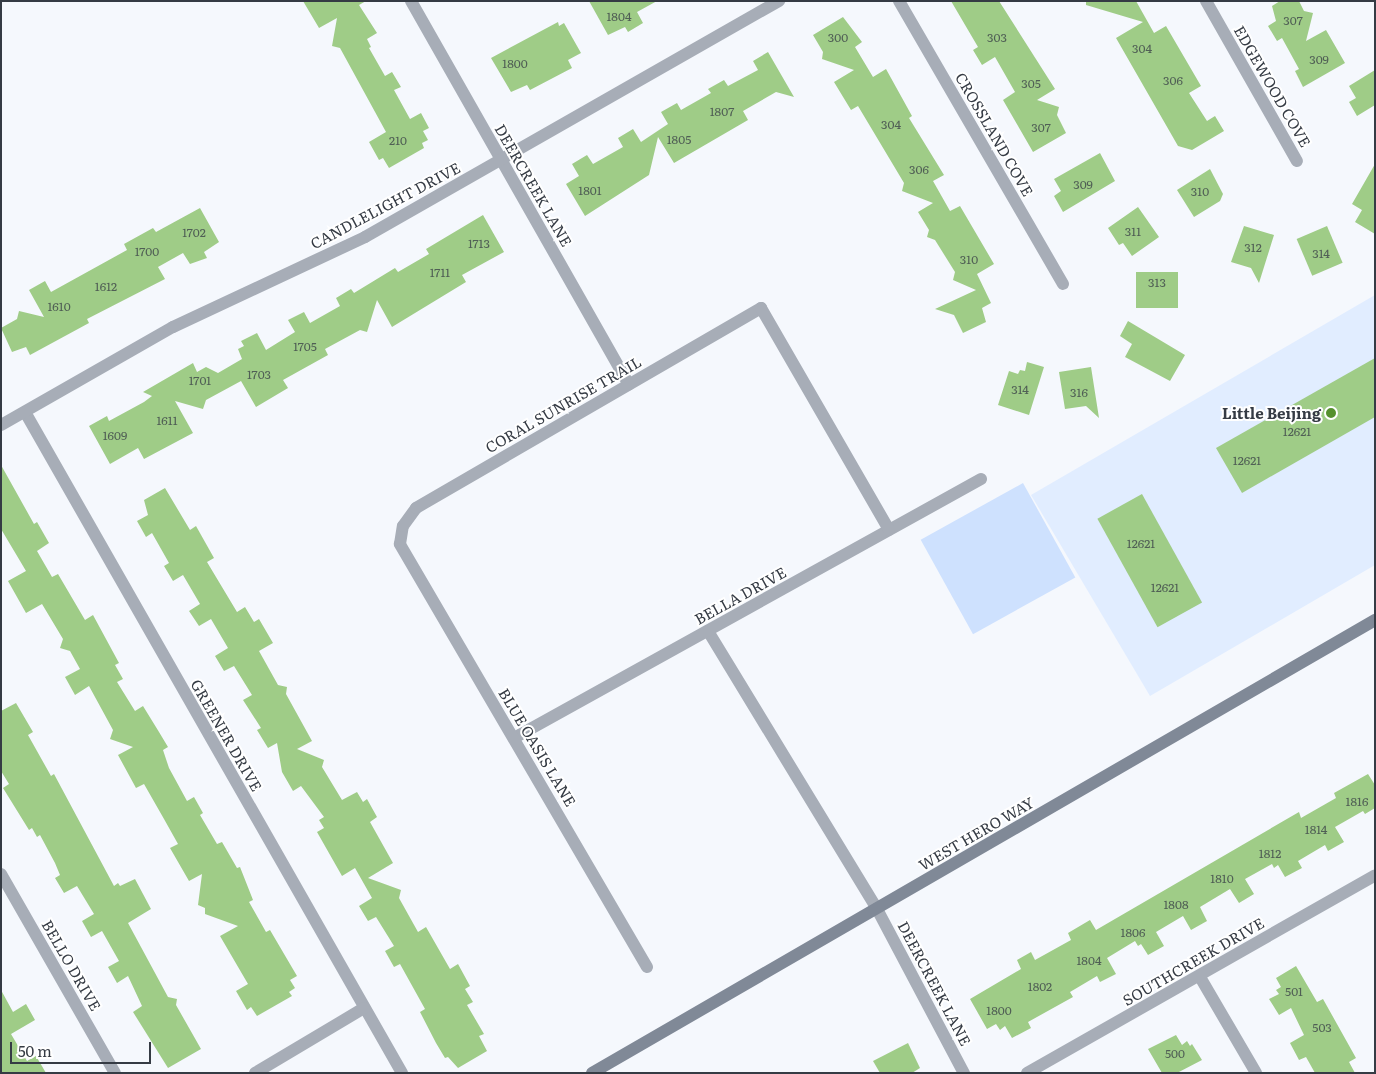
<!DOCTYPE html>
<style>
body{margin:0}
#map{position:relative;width:1376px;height:1074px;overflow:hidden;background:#f5f8fd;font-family:Literata,serif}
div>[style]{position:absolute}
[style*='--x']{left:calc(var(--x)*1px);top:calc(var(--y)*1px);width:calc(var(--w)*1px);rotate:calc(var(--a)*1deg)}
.built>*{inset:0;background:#e1edff}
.green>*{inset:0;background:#cee1fe;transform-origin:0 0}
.building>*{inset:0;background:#9fcc87;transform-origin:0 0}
.street>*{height:12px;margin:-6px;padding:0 6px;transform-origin:6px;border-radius:6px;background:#a7adb7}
.secondary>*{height:12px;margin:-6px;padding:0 6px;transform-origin:6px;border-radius:6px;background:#808997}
.dots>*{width:14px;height:14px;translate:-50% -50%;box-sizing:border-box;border:2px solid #fff;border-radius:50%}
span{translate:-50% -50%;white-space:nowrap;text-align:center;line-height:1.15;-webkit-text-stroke:4px #fff;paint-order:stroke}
.number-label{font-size:12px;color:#505f55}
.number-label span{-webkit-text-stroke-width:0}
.street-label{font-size:15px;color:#353b44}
.poi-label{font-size:15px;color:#353b44;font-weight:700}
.right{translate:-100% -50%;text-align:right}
.frame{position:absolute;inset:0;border:2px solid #353b44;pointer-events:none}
.scale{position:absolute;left:10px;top:1042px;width:141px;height:22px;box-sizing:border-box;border:2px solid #353b44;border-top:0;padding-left:6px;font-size:15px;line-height:18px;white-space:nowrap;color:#353b44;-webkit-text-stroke:4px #fff;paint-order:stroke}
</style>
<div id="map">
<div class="built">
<div style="clip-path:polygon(1375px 295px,1375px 565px,1150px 696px,1031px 495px)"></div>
</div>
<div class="green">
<div style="left:1023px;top:483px;width:108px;height:117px;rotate:61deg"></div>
</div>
<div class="building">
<div style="clip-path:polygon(303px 1px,366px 1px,359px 5px,377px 33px,367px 39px,371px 47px,369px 48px,385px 76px,392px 72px,401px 87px,394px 90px,410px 119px,421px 113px,429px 128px,423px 131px,428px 140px,422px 143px,424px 148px,389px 168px,383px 158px,379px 160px,369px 142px,386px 132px,340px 48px,332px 46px,337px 18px,319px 28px)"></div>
<div style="clip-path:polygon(589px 1px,657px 1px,637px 12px,643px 23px,628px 32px,625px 27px,608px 35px)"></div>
<div style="clip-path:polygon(951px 1px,999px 1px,1055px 89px,1037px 100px,1059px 107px,1057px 115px,1066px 133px,1033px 152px,1003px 100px,1015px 92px,995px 57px,982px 65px,973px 50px,978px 47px)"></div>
<div style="clip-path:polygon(1086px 1px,1136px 1px,1154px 33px,1166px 26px,1201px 86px,1189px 93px,1207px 121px,1215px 116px,1224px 131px,1192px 150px,1178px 146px,1116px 38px,1143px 22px,1086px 5px)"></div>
<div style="clip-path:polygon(1280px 1px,1299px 1px,1304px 11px,1313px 13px,1306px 41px,1326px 30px,1345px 63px,1303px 87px,1295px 71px,1299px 69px,1282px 38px,1277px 41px,1268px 26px,1276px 21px,1272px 6px)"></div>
<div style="clip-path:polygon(843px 17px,862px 42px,855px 47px,873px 77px,886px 69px,912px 116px,909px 118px,944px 175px,933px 181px,950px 211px,960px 206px,994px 264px,977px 274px,991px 303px,982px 308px,986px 322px,963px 333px,954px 315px,935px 309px,976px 290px,953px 280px,955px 272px,935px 240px,927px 237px,929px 230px,918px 212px,933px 203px,902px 191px,904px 183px,858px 106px,851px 110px,834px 82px,854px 70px,822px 59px,823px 52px,813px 35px)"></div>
<div style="clip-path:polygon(558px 22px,559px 26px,564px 23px,581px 53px,568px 60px,572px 68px,530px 90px,527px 85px,511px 92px,491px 58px)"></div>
<div style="clip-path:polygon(768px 52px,794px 97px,776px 92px,743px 111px,748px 120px,674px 163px,658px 137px,649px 175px,585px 216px,566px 184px,579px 176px,572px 164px,587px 155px,593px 164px,623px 147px,618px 138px,633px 129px,641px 142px,668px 124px,661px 112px,677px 103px,681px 110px,711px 93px,708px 89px,724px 80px,728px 86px,758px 70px,753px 61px)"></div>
<div style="clip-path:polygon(1375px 70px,1375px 105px,1357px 116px,1349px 102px,1356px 98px,1349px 86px)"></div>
<div style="clip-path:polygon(1100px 153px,1115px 181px,1063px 212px,1054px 196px,1061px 191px,1054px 179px)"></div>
<div style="clip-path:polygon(1375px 164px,1375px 234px,1355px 222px,1362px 210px,1352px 204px)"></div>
<div style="clip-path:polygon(1210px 169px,1223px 194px,1220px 201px,1194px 217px,1177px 190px)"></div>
<div style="clip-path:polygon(1138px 207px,1159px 237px,1132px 256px,1123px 243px,1119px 245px,1108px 228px)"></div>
<div style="clip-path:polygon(200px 208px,219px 242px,204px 252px,207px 258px,190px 264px,183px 253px,158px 267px,165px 279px,87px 319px,89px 323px,30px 355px,26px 347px,12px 352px,1px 328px,17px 319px,19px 311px,44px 317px,29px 290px,45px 281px,51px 292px,127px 250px,124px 244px,153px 228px,156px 232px)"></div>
<div style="clip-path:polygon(483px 215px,504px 252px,462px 275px,466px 282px,392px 327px,377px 300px,367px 332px,360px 330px,325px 349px,328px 355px,283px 380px,288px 388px,256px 407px,241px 381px,206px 400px,203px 409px,175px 401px,193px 433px,144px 459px,138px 448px,110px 464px,89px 426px,107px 416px,109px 421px,144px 402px,152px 396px,143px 392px,193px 363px,197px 372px,206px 367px,218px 373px,242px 359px,238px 349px,244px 346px,241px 341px,257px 333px,266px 350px,295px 332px,288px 320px,304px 312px,310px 323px,340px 306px,336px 298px,351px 289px,354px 293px,395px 268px,398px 272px,429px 254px,426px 249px)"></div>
<div style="clip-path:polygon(1244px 226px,1274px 235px,1259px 283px,1251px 268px,1231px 262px)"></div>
<div style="left:1327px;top:226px;width:40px;height:33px;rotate:67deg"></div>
<div style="left:1136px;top:272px;width:42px;height:36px"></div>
<div style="clip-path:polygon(1128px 321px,1185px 355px,1170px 381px,1125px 357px,1132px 344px,1120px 336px)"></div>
<div style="clip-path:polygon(1375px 358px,1375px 417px,1242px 493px,1216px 448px)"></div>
<div style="clip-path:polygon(1027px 362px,1044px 367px,1029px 415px,998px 405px,1009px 371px,1018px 374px,1020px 370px,1025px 371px)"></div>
<div style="clip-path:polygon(1091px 367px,1099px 418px,1086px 406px,1065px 409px,1059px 372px)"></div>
<div style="clip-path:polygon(1px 465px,34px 524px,37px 522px,49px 543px,37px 551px,52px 577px,58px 574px,85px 620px,93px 615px,119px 663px,115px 665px,123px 679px,117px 682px,135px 711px,143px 706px,159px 732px,168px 747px,163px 750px,169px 768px,187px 801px,194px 797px,203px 813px,200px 815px,217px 844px,222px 842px,237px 868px,240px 867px,253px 900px,249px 902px,266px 932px,270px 930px,297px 976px,290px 980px,295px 988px,289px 992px,292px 996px,257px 1016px,251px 1007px,247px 1010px,236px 991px,248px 984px,220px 936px,238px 926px,205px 914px,205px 908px,198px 905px,202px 874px,189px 881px,170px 848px,178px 844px,164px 819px,144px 784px,136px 788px,118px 755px,133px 747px,110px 739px,113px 730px,89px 686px,75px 695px,65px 677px,80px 669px,70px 651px,60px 648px,63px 639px,42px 604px,26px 613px,8px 581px,26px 571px,1px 529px)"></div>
<div style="clip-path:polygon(165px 488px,190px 530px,196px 526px,214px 558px,207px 562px,237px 612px,245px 607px,254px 622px,259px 619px,273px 643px,259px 651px,278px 685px,287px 687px,286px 694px,312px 741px,297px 749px,324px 760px,322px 767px,342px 800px,357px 792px,363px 802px,367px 799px,377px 817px,370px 822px,393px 863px,368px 878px,401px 890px,399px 898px,418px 932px,426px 927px,450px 969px,458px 964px,470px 986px,465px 989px,473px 1002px,467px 1005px,484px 1034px,479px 1036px,487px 1051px,458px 1068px,448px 1057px,445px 1058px,436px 1043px,420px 1012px,425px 1009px,400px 964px,394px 967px,385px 951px,394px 946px,376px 917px,368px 921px,359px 906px,372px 898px,355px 868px,342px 876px,317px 832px,324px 828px,319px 820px,324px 817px,301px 786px,293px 791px,282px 772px,277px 743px,268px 748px,257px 730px,261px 728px,243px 700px,252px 695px,234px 666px,224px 671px,215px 656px,228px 648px,211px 619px,199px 626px,189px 611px,200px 604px,183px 575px,173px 581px,164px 566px,169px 563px,152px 533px,146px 537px,137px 521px,148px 515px,144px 500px)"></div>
<div style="left:1142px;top:494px;width:124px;height:51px;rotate:61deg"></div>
<div style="clip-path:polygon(16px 703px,33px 732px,28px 735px,51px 776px,54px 774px,114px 886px,118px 883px,120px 886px,135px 879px,151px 909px,128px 923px,168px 997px,177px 999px,176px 1005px,201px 1049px,168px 1068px,133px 1012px,142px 1006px,128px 976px,117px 983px,108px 967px,119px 961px,102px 931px,91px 937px,82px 921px,94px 914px,77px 886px,64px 893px,55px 878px,60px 875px,55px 863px,40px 835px,37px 837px,32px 828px,29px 830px,3px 788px,9px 784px,1px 771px,1px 711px)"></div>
<div style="clip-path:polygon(1368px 774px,1375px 785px,1375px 808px,1365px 814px,1363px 811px,1335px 827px,1344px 842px,1328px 851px,1325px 845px,1298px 861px,1302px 868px,1285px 877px,1278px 865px,1274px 868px,1272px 864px,1245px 879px,1254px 894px,1239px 903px,1230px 889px,1200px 907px,1207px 921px,1191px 930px,1183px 916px,1156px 932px,1164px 946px,1148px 955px,1141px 944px,1138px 946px,1135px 941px,1107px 958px,1116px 974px,1100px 982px,1097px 976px,1070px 992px,1073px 997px,1028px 1022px,1031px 1028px,1012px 1038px,1005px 1026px,1000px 1030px,996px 1024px,987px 1029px,970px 999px,1021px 969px,1017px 960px,1031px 952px,1035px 960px,1071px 940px,1068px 933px,1090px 920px,1096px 930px,1299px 812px,1301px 818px,1336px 798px,1334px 793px)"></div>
<div style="clip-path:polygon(1296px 966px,1317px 1002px,1323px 999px,1356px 1058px,1349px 1062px,1355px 1073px,1315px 1073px,1306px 1057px,1299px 1060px,1290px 1043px,1304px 1035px,1291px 1008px,1279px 1015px,1269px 999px,1279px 994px,1276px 990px,1281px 987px,1276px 978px)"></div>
<div style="clip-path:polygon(1px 990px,13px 1012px,26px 1004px,35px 1020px,11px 1034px,27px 1061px,36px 1056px,46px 1073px,1px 1073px)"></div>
<div style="clip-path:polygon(1176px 1035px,1182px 1045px,1187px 1041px,1190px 1046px,1192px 1044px,1202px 1060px,1177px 1073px,1162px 1073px,1148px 1049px)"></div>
<div style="clip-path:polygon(908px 1043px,920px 1068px,912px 1073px,880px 1073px,873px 1061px)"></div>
</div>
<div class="street">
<div style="--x:411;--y:1;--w:441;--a:60.4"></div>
<div style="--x:899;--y:1;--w:327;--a:59.9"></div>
<div style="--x:1206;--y:1;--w:184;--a:60.4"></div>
<div style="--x:25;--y:412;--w:761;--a:60.3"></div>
<div style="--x:1;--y:425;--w:198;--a:-29.7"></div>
<div style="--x:173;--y:327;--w:212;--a:-25.1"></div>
<div style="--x:365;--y:237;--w:477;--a:-29.7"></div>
<div style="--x:708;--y:631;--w:325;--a:58.7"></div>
<div style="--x:877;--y:909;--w:186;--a:62.1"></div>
<div style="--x:514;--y:738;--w:534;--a:-29.01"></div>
<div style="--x:1;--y:874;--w:229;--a:60.2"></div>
<div style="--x:647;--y:967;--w:490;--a:-120.3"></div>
<div style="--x:400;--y:544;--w:18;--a:-81"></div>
<div style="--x:403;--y:526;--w:22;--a:-54"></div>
<div style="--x:416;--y:508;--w:399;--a:-30.1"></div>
<div style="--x:761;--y:308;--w:256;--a:60"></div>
<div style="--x:1200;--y:977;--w:111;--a:59.7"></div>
<div style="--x:255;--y:1073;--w:127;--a:-30.8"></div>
<div style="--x:1027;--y:1073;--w:400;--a:-29.6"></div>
</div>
<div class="secondary">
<div style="--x:592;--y:1073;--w:905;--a:-30.05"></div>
</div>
<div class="dots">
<div style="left:1331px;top:413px;background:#55902e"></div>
</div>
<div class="number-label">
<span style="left:619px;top:17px">1804</span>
<span style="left:1293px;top:21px">307</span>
<span style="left:838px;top:38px">300</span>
<span style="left:997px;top:38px">303</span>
<span style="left:1142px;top:49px">304</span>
<span style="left:1319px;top:60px">309</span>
<span style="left:515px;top:64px">1800</span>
<span style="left:1173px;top:81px">306</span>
<span style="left:1031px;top:84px">305</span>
<span style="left:722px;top:112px">1807</span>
<span style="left:891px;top:125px">304</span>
<span style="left:1041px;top:128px">307</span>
<span style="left:679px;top:140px">1805</span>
<span style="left:398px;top:141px">210</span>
<span style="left:919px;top:170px">306</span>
<span style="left:1083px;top:185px">309</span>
<span style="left:590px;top:191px">1801</span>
<span style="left:1200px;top:192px">310</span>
<span style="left:1133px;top:232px">311</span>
<span style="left:194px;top:233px">1702</span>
<span style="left:479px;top:244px">1713</span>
<span style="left:1253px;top:248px">312</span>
<span style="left:147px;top:252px">1700</span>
<span style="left:1321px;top:254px">314</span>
<span style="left:969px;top:260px">310</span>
<span style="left:440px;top:273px">1711</span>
<span style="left:1157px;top:283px">313</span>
<span style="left:106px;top:287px">1612</span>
<span style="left:59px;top:307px">1610</span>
<span style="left:305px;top:347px">1705</span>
<span style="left:259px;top:375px">1703</span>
<span style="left:200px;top:381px">1701</span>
<span style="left:1020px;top:390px">314</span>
<span style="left:1079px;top:393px">316</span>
<span style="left:167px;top:421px">1611</span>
<span style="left:1297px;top:432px">12621</span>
<span style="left:115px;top:436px">1609</span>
<span style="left:1247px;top:461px">12621</span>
<span style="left:1141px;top:544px">12621</span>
<span style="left:1165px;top:588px">12621</span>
<span style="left:1357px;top:802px">1816</span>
<span style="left:1316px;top:830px">1814</span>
<span style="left:1270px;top:854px">1812</span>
<span style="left:1222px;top:879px">1810</span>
<span style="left:1176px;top:905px">1808</span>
<span style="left:1133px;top:933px">1806</span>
<span style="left:1089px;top:961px">1804</span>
<span style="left:1040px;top:987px">1802</span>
<span style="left:1294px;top:992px">501</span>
<span style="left:999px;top:1011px">1800</span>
<span style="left:1322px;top:1028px">503</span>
<span style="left:1175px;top:1054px">500</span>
</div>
<div class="street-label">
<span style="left:1273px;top:86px;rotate:60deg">EDGEWOOD COVE</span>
<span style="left:995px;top:134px;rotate:60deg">CROSSLAND COVE</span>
<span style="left:534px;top:185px;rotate:60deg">DEERCREEK LANE</span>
<span style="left:385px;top:205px;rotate:-28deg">CANDLELIGHT DRIVE</span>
<span style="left:563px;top:404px;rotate:-30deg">CORAL SUNRISE TRAIL</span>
<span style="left:740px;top:595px;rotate:-29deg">BELLA DRIVE</span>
<span style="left:227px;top:735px;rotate:60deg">GREENER DRIVE</span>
<span style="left:538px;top:747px;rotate:59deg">BLUE OASIS LANE</span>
<span style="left:976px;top:833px;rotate:-30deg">WEST HERO WAY</span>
<span style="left:1193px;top:961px;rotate:-30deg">SOUTHCREEK DRIVE</span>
<span style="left:72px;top:965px;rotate:60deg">BELLO DRIVE</span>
<span style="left:935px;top:983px;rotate:62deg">DEERCREEK LANE</span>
</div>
<div class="poi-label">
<span class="right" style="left:1321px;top:413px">Little Beijing</span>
</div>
<div class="frame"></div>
<div class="scale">50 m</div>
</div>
